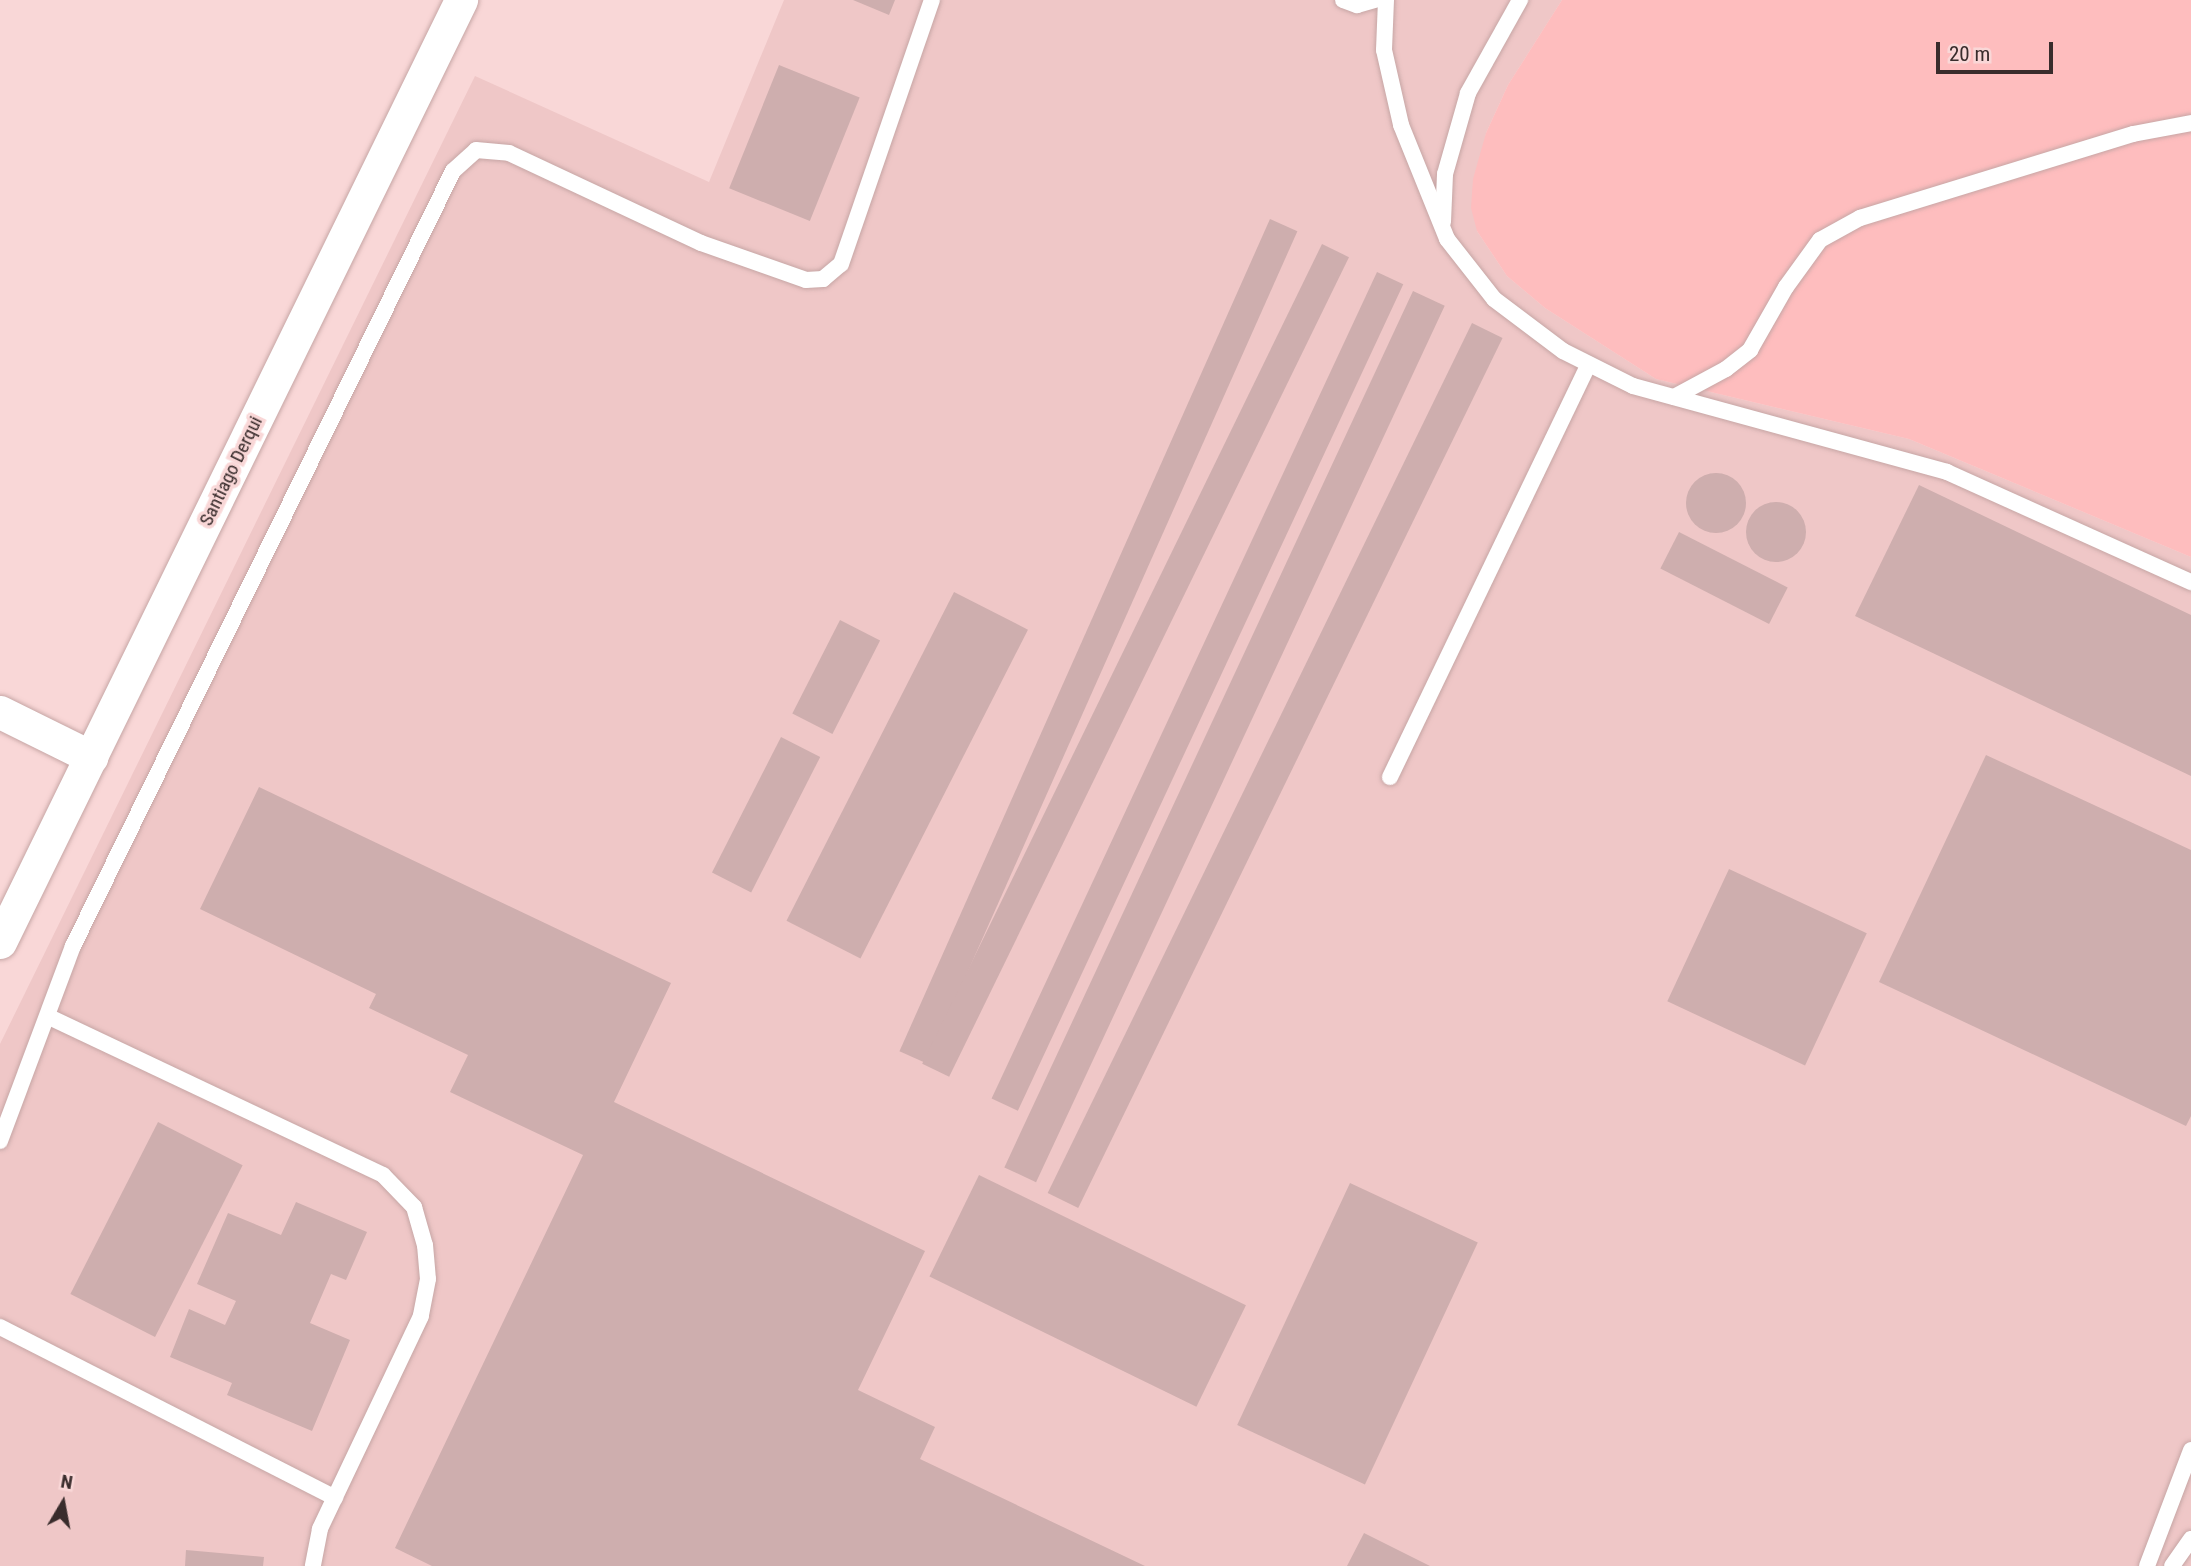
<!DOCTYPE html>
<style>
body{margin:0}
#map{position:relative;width:2191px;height:1566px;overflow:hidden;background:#f9d7d7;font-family:"Roboto Condensed",sans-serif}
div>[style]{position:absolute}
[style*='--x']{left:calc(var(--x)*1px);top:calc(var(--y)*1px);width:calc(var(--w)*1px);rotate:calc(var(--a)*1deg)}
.built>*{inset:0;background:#efc7c7}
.green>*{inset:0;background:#febdbe}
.building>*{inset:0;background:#ceaeae;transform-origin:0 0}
.round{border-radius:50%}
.roads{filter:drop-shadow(0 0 2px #c6a6a5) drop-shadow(0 0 2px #c6a6a5)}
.service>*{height:16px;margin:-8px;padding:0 8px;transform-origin:8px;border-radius:8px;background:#fff}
.minor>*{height:33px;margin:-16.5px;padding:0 16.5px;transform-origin:16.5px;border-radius:16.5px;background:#fff}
span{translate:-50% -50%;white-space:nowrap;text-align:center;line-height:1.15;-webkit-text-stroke:7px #f9d7d7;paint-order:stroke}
.street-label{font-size:19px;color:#392c2c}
.north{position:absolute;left:28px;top:1468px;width:70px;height:70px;-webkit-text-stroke:5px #f9d7d7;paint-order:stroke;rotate:10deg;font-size:19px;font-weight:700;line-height:28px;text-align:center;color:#392c2c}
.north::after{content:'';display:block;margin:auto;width:24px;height:32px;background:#392c2c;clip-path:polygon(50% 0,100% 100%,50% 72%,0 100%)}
.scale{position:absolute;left:1936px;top:42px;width:117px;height:32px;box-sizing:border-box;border:4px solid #392c2c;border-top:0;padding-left:9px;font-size:21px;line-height:24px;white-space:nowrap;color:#392c2c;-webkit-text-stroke:5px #f9d7d7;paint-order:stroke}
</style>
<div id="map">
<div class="built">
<div style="clip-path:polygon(784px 0,1562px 0,1508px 85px,1486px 133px,1477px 231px,1507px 276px,1545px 308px,1656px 379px,1909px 439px,2191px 557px,2191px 1566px,0 1566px,0 1044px,475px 76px,709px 182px)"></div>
</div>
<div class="green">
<div style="clip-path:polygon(1562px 0,2191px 0,2191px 557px,1909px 439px,1656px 379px,1545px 308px,1507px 276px,1477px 231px,1471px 208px,1473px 179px,1486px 133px,1508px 85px)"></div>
</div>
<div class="building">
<div style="clip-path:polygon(853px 0,895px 0,889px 15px)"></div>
<div style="left:779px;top:65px;width:87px;height:133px;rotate:22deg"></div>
<div style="left:1270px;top:219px;width:30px;height:911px;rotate:24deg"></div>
<div style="left:1322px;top:244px;width:30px;height:912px;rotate:26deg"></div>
<div style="left:1377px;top:272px;width:29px;height:912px;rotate:25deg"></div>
<div style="left:1413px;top:291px;width:35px;height:967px;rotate:25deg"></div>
<div style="left:1472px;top:323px;width:34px;height:968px;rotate:26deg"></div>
<div class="round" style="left:1686px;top:473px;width:60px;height:60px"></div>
<div style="clip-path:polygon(1919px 485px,2191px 615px,2191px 776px,1855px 616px)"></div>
<div class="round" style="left:1746px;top:502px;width:60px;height:60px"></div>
<div style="left:1679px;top:532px;width:122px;height:41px;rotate:27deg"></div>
<div style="left:954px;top:592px;width:83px;height:369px;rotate:27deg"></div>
<div style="left:840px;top:620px;width:45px;height:105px;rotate:27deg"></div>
<div style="left:781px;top:737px;width:44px;height:152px;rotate:27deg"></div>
<div style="clip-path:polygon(1986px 755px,2191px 850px,2191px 1116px,2186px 1126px,1879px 982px)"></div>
<div style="clip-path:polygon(259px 787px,671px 983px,614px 1102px,925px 1251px,858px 1390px,935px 1427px,920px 1459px,1145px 1566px,432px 1566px,395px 1548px,583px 1155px,450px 1092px,468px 1055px,369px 1008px,376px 994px,200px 909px)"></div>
<div style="left:1729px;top:869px;width:152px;height:146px;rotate:25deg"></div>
<div style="left:158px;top:1122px;width:95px;height:193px;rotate:27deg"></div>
<div style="left:979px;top:1175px;width:297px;height:113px;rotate:26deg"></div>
<div style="left:1350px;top:1183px;width:141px;height:267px;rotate:25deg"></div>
<div style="clip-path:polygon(296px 1202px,367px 1232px,346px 1280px,331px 1274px,310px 1323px,350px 1340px,312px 1431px,227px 1395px,232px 1383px,170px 1357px,189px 1309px,225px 1325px,236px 1301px,197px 1284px,228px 1213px,281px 1235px)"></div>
<div style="clip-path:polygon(1364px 1533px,1430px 1566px,1347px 1566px)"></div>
<div style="clip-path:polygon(186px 1550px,264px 1557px,263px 1566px,185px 1566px)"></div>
</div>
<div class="roads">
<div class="service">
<div style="--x:1343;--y:0;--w:15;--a:20"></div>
<div style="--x:1357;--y:5;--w:19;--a:-16"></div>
<div style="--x:1386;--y:0;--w:50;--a:92.3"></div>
<div style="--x:1384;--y:50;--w:77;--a:77.2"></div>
<div style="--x:1401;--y:125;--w:123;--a:68"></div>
<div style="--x:1447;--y:239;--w:76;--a:51.9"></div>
<div style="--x:1494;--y:299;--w:86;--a:37"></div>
<div style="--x:1563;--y:351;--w:78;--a:26.6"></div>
<div style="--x:1633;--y:386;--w:326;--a:15.3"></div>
<div style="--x:1947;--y:472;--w:268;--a:24.3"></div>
<div style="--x:1443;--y:222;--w:48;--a:-87.6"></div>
<div style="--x:1445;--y:174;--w:84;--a:-74.1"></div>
<div style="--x:1468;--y:93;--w:107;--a:-60.8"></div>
<div style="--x:1674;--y:397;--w:59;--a:-28.3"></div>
<div style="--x:1726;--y:369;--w:31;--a:-38"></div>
<div style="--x:1750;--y:350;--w:73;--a:-60.3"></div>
<div style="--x:1786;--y:287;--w:58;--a:-54.1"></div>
<div style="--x:1820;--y:240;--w:46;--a:-28.8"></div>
<div style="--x:1860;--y:218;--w:286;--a:-17.1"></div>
<div style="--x:2133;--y:134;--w:59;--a:-10.7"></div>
<div style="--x:1390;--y:777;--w:458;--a:-64.3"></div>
<div style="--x:49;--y:1017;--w:369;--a:25.3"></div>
<div style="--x:383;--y:1175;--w:45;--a:45.9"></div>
<div style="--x:414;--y:1207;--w:40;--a:74"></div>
<div style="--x:425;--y:1245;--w:34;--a:85"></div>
<div style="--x:428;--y:1279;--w:38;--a:101"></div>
<div style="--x:421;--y:1316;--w:236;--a:115.4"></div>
<div style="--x:320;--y:1529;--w:38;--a:101"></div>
<div style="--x:0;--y:1141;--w:208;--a:-69.5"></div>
<div style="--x:73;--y:946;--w:863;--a:-63.88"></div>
<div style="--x:453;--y:171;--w:31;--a:-42"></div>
<div style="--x:476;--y:150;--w:33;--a:5"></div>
<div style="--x:509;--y:153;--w:212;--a:25.1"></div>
<div style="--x:701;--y:243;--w:111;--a:19.4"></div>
<div style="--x:806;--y:280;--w:17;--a:-3"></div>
<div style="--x:823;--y:279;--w:23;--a:-40"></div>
<div style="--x:841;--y:264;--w:279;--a:-71"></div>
<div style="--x:0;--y:1327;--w:376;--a:27"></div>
<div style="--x:2147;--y:1566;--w:124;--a:-69.2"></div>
<div style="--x:2172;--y:1566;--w:33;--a:-55"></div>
</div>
<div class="minor">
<div style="--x:0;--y:712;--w:102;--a:26.3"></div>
<div style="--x:0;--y:942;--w:1049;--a:-63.92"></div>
</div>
</div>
<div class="street-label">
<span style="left:231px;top:471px;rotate:-64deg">Santiago Derqui</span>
</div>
<div class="north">N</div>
<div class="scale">20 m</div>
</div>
